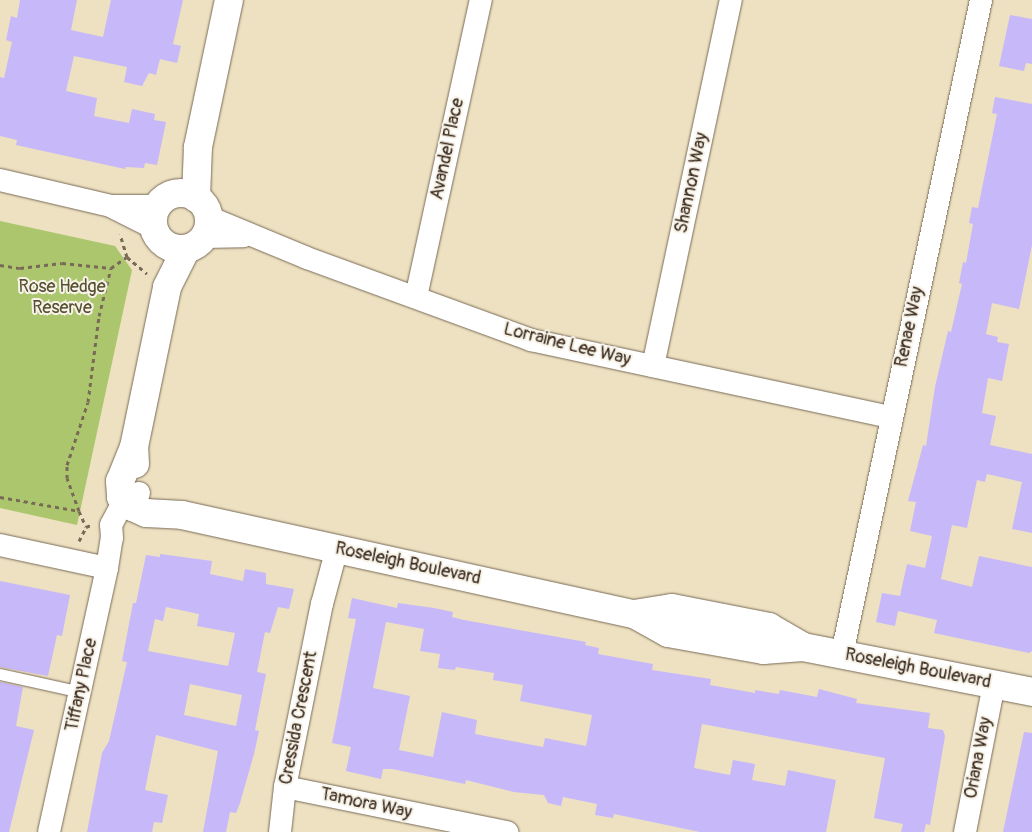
<!DOCTYPE html>
<style>
body{margin:0}
#map{position:relative;width:1032px;height:832px;overflow:hidden;background:#ede1c1;font-family:Pangolin,sans-serif}
div>[style]{position:absolute}
[style*='--x']{left:calc(var(--x)*1px);top:calc(var(--y)*1px);width:calc(var(--w)*1px);rotate:calc(var(--a)*1deg)}
.green>*{inset:0;background:#abc66c}
.building>*{inset:0;background:#c6b8f9}
.path>*{height:3px;margin-top:-1.5px;transform-origin:0;background:repeating-linear-gradient(90deg,#796a57 0 4px,transparent 0 8px)}
.roads{filter:drop-shadow(0 0 1px #796a57) drop-shadow(0 0 1px #796a57)}
.service>*{height:11px;margin:-5.5px;padding:0 5.5px;transform-origin:5.5px;border-radius:5.5px;background:#fff}
.minor>*{height:22px;margin:-11px;padding:0 11px;transform-origin:11px;border-radius:11px;background:#fff}
.tertiary>*{height:28px;margin:-14px;padding:0 14px;transform-origin:14px;border-radius:14px;background:#fff}
.tertiary>.ring{margin:-14px;padding:0;box-sizing:content-box;background:none;border:28px solid #fff;border-radius:50%}
span{translate:-50% -50%;white-space:nowrap;text-align:center;line-height:1.15;-webkit-text-stroke:4px #f7f3e8;paint-order:stroke}
.street-label{font-size:18px;color:#3b2a1e}
.park-label{font-size:18px;color:#575132}
</style>
<div id="map">
<div class="green">
<div style="clip-path:polygon(0 221px,115px 246px,132px 270px,77px 525px,0 508px)"></div>
</div>
<div class="building">
<div style="clip-path:polygon(20px 0,77px 0,71px 30px,103px 37px,111px 0,183px 0,173px 44px,181px 46px,177px 63px,160px 59px,156px 75px,149px 73px,142px 86px,124px 82px,127px 67px,74px 56px,66px 91px,97px 98px,94px 116px,129px 123px,132px 109px,155px 114px,154px 120px,166px 122px,157px 165px,145px 163px,144px 168px,126px 167px,125px 169px,16px 145px,17px 140px,0 136px,0 77px,4px 78px,12px 42px,6px 40px,11px 16px,17px 18px)"></div>
<div style="clip-path:polygon(1010px 15px,1032px 19px,1032px 64px,1026px 63px,1024px 71px,999px 66px)"></div>
<div style="clip-path:polygon(995px 97px,1032px 104px,1032px 245px,1019px 309px,992px 303px,986px 334px,998px 337px,997px 342px,1009px 344px,1002px 381px,988px 378px,982px 413px,996px 416px,990px 445px,1032px 454px,1032px 533px,1012px 529px,1022px 482px,987px 474px,985px 482px,977px 480px,967px 528px,952px 525px,941px 579px,972px 587px,979px 556px,1032px 567px,1032px 651px,1029px 653px,934px 633px,937px 620px,898px 611px,895px 626px,876px 622px,882px 593px,900px 596px,907px 564px,925px 568px,932px 536px,910px 531px,916px 502px,908px 501px,923px 445px,926px 446px,935px 387px,948px 331px,951px 332px,962px 284px,959px 283px,963px 262px,966px 263px,973px 224px,969px 223px,972px 207px,978px 208px,997px 114px,992px 113px)"></div>
<div style="clip-path:polygon(evenodd,160px 554px,212px 561px,210px 574px,243px 581px,245px 569px,266px 573px,266px 584px,294px 589px,289px 609px,278px 607px,270px 633px,265px 632px,257px 672px,266px 674px,255px 730px,259px 731px,254px 754px,240px 803px,236px 813px,230px 812px,226px 832px,203px 832px,218px 751px,156px 735px,145px 790px,168px 795px,162px 823px,154px 822px,152px 832px,87px 832px,102px 753px,109px 741px,127px 662px,122px 661px,133px 603px,136px 603px,146px 555px,160px 557px,160px 554px,166px 607px,199px 614px,197px 626px,235px 633px,228px 666px,148px 651px,155px 619px,163px 621px,166px 607px,160px 554px,190px 684px,242px 695px,236px 726px,184px 715px,190px 684px)"></div>
<div style="clip-path:polygon(0 581px,70px 595px,62px 636px,57px 635px,48px 676px,0 667px)"></div>
<div style="clip-path:polygon(evenodd,352px 598px,397px 608px,398px 603px,434px 608px,453px 612px,452px 617px,464px 620px,586px 642px,585px 645px,599px 648px,598px 654px,653px 664px,652px 670px,711px 679px,710px 685px,755px 693px,755px 690px,779px 694px,780px 690px,817px 697px,819px 689px,857px 699px,856px 703px,930px 713px,928px 728px,943px 730px,945px 736px,930px 825px,926px 824px,924px 832px,901px 832px,903px 824px,874px 818px,885px 758px,702px 724px,694px 768px,730px 775px,733px 760px,755px 764px,752px 780px,785px 786px,788px 770px,836px 780px,826px 832px,700px 832px,614px 814px,613px 818px,595px 815px,597px 804px,563px 797px,561px 806px,548px 803px,544px 795px,514px 792px,466px 780px,465px 784px,392px 769px,383px 769px,381px 779px,346px 771px,351px 747px,332px 743px,356px 619px,348px 618px,352px 598px,386px 622px,424px 629px,420px 651px,440px 654px,438px 668px,455px 670px,456px 667px,494px 673px,493px 680px,523px 685px,520px 701px,592px 715px,586px 746px,545px 738px,543px 747px,475px 734px,477px 720px,442px 712px,433px 757px,399px 750px,410px 696px,373px 688px,386px 622px)"></div>
<div style="clip-path:polygon(0 682px,23px 687px,16px 726px,34px 730px,9px 832px,0 832px)"></div>
<div style="clip-path:polygon(1024px 732px,1032px 733px,1032px 832px,1003px 832px)"></div>
</div>
<div class="path">
<div style="--x:127;--y:257;--w:26;--a:40"></div>
<div style="--x:0;--y:265;--w:20;--a:9"></div>
<div style="--x:20;--y:268;--w:42;--a:-6.8"></div>
<div style="--x:62;--y:263;--w:49;--a:5.8"></div>
<div style="--x:111;--y:268;--w:19;--a:-35"></div>
<div style="--x:127;--y:257;--w:24;--a:-107"></div>
<div style="--x:0;--y:497;--w:80;--a:10"></div>
<div style="--x:79;--y:511;--w:17;--a:66"></div>
<div style="--x:86;--y:527;--w:5;--a:-22"></div>
<div style="--x:79;--y:511;--w:35;--a:-110"></div>
<div style="--x:67;--y:478;--w:13;--a:-90"></div>
<div style="--x:67;--y:465;--w:66;--a:-71.6"></div>
<div style="--x:88;--y:402;--w:87;--a:-82.7"></div>
<div style="--x:99;--y:316;--w:49;--a:-76"></div>
<div style="--x:79;--y:541;--w:16;--a:-63"></div>
</div>
<div class="roads">
<div class="service">
<div style="--x:0;--y:674;--w:83;--a:12.5"></div>
</div>
<div class="minor">
<div style="--x:0;--y:180;--w:114;--a:13.2"></div>
<div style="--x:111;--y:206;--w:47;--a:0"></div>
<div style="--x:114;--y:208;--w:45;--a:26.6"></div>
<div style="--x:208;--y:217;--w:107;--a:22.5"></div>
<div style="--x:307;--y:258;--w:239;--a:20.1"></div>
<div style="--x:531;--y:340;--w:367;--a:12.1"></div>
<div style="--x:204;--y:237;--w:39;--a:-1"></div>
<div style="--x:416;--y:297;--w:304;--a:-77.7"></div>
<div style="--x:653;--y:366;--w:374;--a:-78"></div>
<div style="--x:0;--y:545;--w:109;--a:12.1"></div>
<div style="--x:842;--y:654;--w:669;--a:-78"></div>
<div style="--x:285;--y:787;--w:227;--a:11.5"></div>
<div style="--x:49;--y:832;--w:270;--a:-77.6"></div>
<div style="--x:107;--y:568;--w:30;--a:-81"></div>
<div style="--x:112;--y:538;--w:13;--a:-94"></div>
<div style="--x:111;--y:525;--w:27;--a:-62"></div>
<div style="--x:124;--y:501;--w:17;--a:-28"></div>
<div style="--x:280;--y:832;--w:45;--a:-83.7"></div>
<div style="--x:285;--y:787;--w:187;--a:-78.6"></div>
<div style="--x:322;--y:604;--w:58;--a:-75"></div>
<div style="--x:965;--y:832;--w:151;--a:-78.9"></div>
</div>
<div class="tertiary">
<div class="ring" style="left:153px;top:193px;width:28px;height:28px"></div>
<div style="--x:196;--y:198;--w:51;--a:-87.8"></div>
<div style="--x:198;--y:147;--w:150;--a:-78.1"></div>
<div style="--x:134;--y:447;--w:37;--a:112"></div>
<div style="--x:120;--y:481;--w:16;--a:86"></div>
<div style="--x:121;--y:497;--w:16;--a:40"></div>
<div style="--x:133;--y:507;--w:14;--a:25"></div>
<div style="--x:146;--y:513;--w:36;--a:3"></div>
<div style="--x:182;--y:515;--w:463;--a:12.4"></div>
<div style="--x:634;--y:614;--w:39;--a:29"></div>
<div style="--x:668;--y:633;--w:97;--a:10.1"></div>
<div style="--x:763;--y:650;--w:40;--a:-4.3"></div>
<div style="--x:803;--y:647;--w:233;--a:11.1"></div>
<div style="--x:135;--y:464;--w:17;--a:-93"></div>
<div style="--x:134;--y:447;--w:163;--a:-78.3"></div>
<div style="--x:167;--y:287;--w:42;--a:-63.4"></div>
<div style="--x:634;--y:614;--w:38;--a:-9"></div>
<div style="--x:672;--y:608;--w:99;--a:11.1"></div>
<div style="--x:769;--y:627;--w:39;--a:30"></div>
</div>
</div>
<div class="street-label">
<span style="left:448px;top:149px;rotate:-78deg">Avandel Place</span>
<span style="left:692px;top:183px;rotate:-78deg">Shannon Way</span>
<span style="left:910px;top:327px;rotate:-78deg">Renae Way</span>
<span style="left:567px;top:345px;rotate:14deg">Lorraine Lee Way</span>
<span style="left:408px;top:564px;rotate:12deg">Roseleigh Boulevard</span>
<span style="left:918px;top:669px;rotate:11deg">Roseleigh Boulevard</span>
<span style="left:82px;top:685px;rotate:-78deg">Tiffany Place</span>
<span style="left:299px;top:718px;rotate:-79deg">Cressida Crescent</span>
<span style="left:979px;top:758px;rotate:-79deg">Oriana Way</span>
<span style="left:366px;top:804px;rotate:12deg">Tamora Way</span>
</div>
<div class="park-label">
<span style="left:62px;top:298px">Rose Hedge<br>Reserve</span>
</div>
</div>
